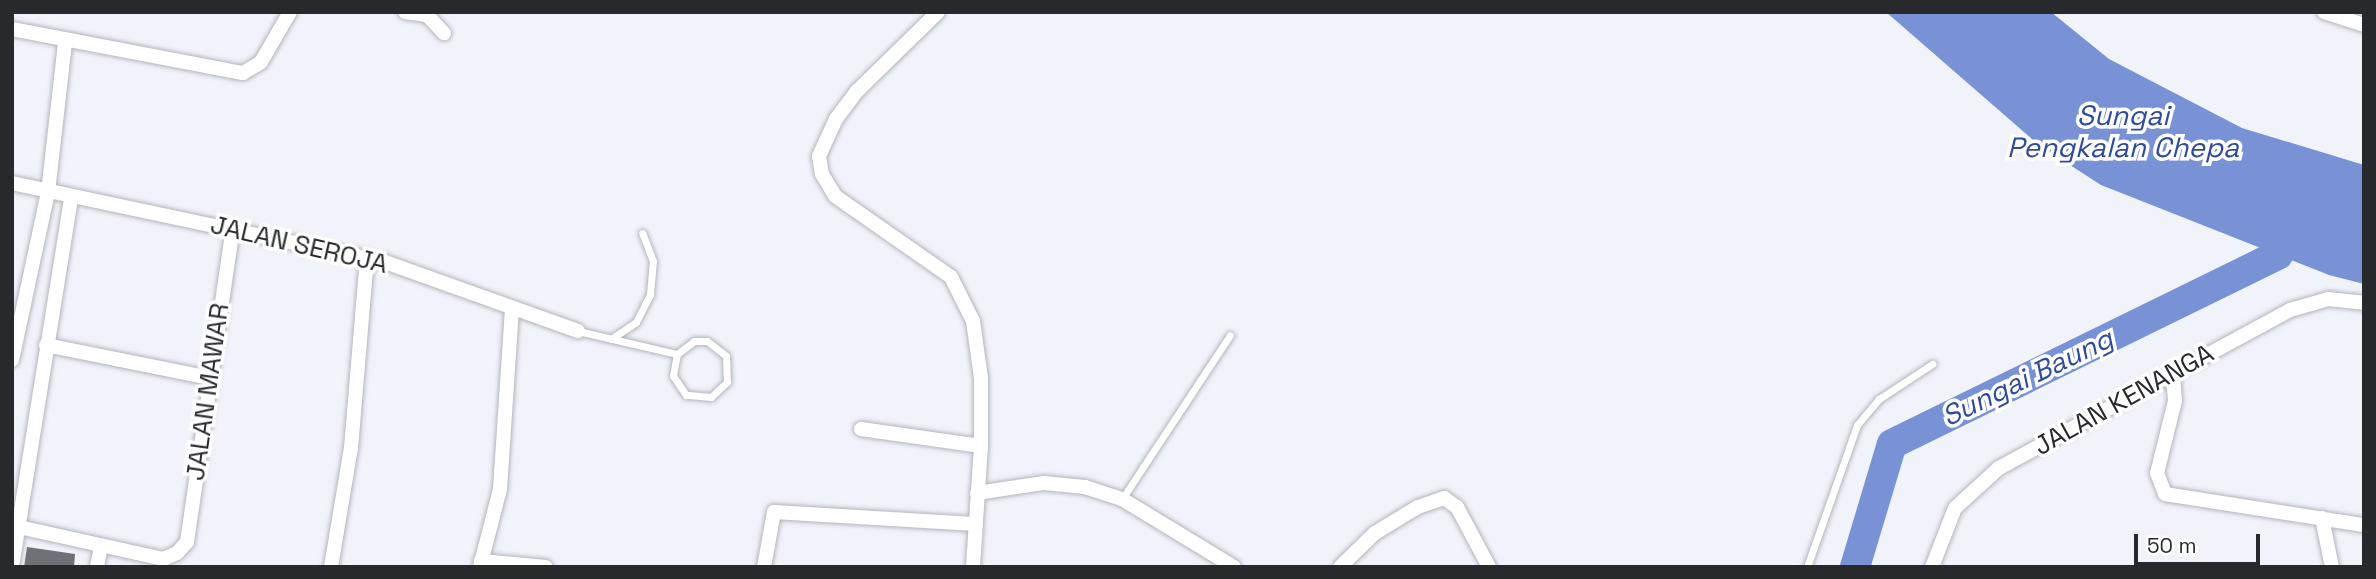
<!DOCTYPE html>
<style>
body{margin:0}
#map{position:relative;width:2376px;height:579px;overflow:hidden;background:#f0f3fa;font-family:"Space Grotesk",sans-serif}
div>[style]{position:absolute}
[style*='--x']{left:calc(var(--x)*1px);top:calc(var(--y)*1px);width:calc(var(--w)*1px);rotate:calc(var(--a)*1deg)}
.water>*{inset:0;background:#7892d5}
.river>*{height:30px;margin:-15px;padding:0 15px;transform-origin:15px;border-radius:15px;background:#7892d5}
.building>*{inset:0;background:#6f7177}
.roads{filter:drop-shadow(0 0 2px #b3b6bc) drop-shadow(0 0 2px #b3b6bc)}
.service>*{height:7px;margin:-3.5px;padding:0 3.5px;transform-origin:3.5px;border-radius:3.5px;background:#fff}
.minor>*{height:14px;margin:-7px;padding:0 7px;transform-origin:7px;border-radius:7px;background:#fff}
span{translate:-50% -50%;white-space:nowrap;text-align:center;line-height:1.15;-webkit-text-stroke:7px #fff;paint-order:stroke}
.street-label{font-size:26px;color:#28292c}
.water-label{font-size:28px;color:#314b9b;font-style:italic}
.frame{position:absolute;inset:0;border:14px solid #28292c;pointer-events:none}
.scale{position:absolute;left:2134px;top:534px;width:126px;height:32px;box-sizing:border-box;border:4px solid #28292c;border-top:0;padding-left:9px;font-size:21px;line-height:24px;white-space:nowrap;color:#28292c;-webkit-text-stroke:5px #fff;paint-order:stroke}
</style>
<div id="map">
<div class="water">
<div style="clip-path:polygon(1886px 12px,2051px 12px,2109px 59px,2242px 128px,2364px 165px,2364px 284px,2329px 275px,2101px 185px,2039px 145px)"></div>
</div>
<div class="river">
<div style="--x:1855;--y:567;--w:128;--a:-73.3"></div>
<div style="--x:1892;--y:444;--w:430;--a:-26.1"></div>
</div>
<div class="building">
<div style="clip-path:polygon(27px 547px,75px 554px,74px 567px,24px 567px)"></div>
</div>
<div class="roads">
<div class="service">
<div style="--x:578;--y:331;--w:102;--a:13.1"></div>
<div style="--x:677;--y:354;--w:21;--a:-37"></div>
<div style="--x:694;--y:341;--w:13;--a:0"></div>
<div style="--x:707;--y:341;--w:24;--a:38"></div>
<div style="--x:726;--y:356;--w:26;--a:88"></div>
<div style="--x:727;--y:382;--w:22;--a:137"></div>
<div style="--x:711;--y:397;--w:25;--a:-175"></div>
<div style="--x:686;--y:395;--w:23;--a:-124"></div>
<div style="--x:673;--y:376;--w:22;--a:-80"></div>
<div style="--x:611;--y:339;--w:30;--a:-34"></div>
<div style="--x:636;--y:322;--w:31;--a:-63"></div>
<div style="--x:650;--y:294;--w:33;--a:-85"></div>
<div style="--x:653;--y:261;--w:30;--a:-111"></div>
<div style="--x:1122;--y:499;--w:196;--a:-56.6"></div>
<div style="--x:1807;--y:567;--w:151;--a:-70.6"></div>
<div style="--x:1857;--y:425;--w:34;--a:-50"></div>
<div style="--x:1879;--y:399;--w:64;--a:-33.4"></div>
</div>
<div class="minor">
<div style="--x:405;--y:12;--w:22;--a:8"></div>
<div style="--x:427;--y:15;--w:25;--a:47"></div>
<div style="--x:938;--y:12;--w:113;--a:135.7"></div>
<div style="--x:857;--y:91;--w:35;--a:127"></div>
<div style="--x:836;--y:119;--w:41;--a:114.7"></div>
<div style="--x:819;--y:156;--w:18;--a:81"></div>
<div style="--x:822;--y:174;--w:26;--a:59"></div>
<div style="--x:835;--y:196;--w:141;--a:34.9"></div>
<div style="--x:951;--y:277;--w:49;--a:63.4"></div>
<div style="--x:973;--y:321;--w:58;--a:82"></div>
<div style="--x:981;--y:378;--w:68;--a:90"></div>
<div style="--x:981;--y:446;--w:121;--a:93.8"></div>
<div style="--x:2324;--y:12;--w:42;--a:18"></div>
<div style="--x:12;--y:29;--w:235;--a:10.8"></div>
<div style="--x:243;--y:73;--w:21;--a:-31"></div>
<div style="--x:261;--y:62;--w:58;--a:-59.9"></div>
<div style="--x:12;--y:183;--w:381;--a:12"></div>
<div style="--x:385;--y:262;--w:205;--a:19.7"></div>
<div style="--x:46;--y:345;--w:166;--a:11.4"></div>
<div style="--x:12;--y:360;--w:172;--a:-77.9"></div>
<div style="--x:48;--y:192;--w:151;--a:-83.5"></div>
<div style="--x:2173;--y:373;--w:28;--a:86"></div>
<div style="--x:2175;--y:401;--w:74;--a:104"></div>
<div style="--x:2157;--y:473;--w:22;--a:69"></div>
<div style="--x:2165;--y:494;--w:201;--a:8.9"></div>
<div style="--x:861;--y:429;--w:121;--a:8.1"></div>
<div style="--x:977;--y:493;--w:68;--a:-8.5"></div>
<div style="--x:1044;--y:483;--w:41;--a:5.6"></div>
<div style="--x:1085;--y:487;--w:39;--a:18"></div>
<div style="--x:1122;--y:499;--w:131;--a:31.3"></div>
<div style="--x:2322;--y:518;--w:50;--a:78.5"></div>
<div style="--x:19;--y:527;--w:148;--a:12.5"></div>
<div style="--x:163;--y:559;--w:15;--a:-23"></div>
<div style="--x:177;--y:553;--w:15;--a:-48"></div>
<div style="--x:187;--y:542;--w:317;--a:-81.7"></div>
<div style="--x:481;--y:561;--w:65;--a:5.3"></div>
<div style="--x:12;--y:567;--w:374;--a:-80.9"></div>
<div style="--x:97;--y:567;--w:21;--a:-79"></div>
<div style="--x:331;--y:567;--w:121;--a:-80.5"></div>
<div style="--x:351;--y:448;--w:191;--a:-85.2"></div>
<div style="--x:480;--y:567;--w:81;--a:-75.6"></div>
<div style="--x:500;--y:489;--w:181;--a:-86.2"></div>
<div style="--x:764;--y:567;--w:56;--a:-79.7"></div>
<div style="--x:774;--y:512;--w:201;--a:3.4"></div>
<div style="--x:1340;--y:567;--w:49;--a:-44.2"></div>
<div style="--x:1375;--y:533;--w:50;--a:-31.2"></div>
<div style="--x:1418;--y:507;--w:28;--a:-19"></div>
<div style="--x:1444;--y:498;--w:16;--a:35"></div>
<div style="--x:1457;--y:507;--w:68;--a:61.9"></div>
<div style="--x:1932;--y:567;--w:63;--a:-68.7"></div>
<div style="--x:1955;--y:508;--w:59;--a:-42.3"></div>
<div style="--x:1999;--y:468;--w:331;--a:-28.5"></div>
<div style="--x:2290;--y:310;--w:40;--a:-16"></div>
<div style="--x:2328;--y:299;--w:36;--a:6"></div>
</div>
</div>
<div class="street-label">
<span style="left:299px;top:245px;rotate:13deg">JALAN SEROJA</span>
<span style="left:208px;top:392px;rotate:-82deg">JALAN MAWAR</span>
<span style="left:2124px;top:400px;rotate:-29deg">JALAN KENANGA</span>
</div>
<div class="water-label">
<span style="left:2123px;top:131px">Sungai<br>Pengkalan Chepa</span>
<span style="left:2027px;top:377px;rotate:-26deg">Sungai Baung</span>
</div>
<div class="frame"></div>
<div class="scale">50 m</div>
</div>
